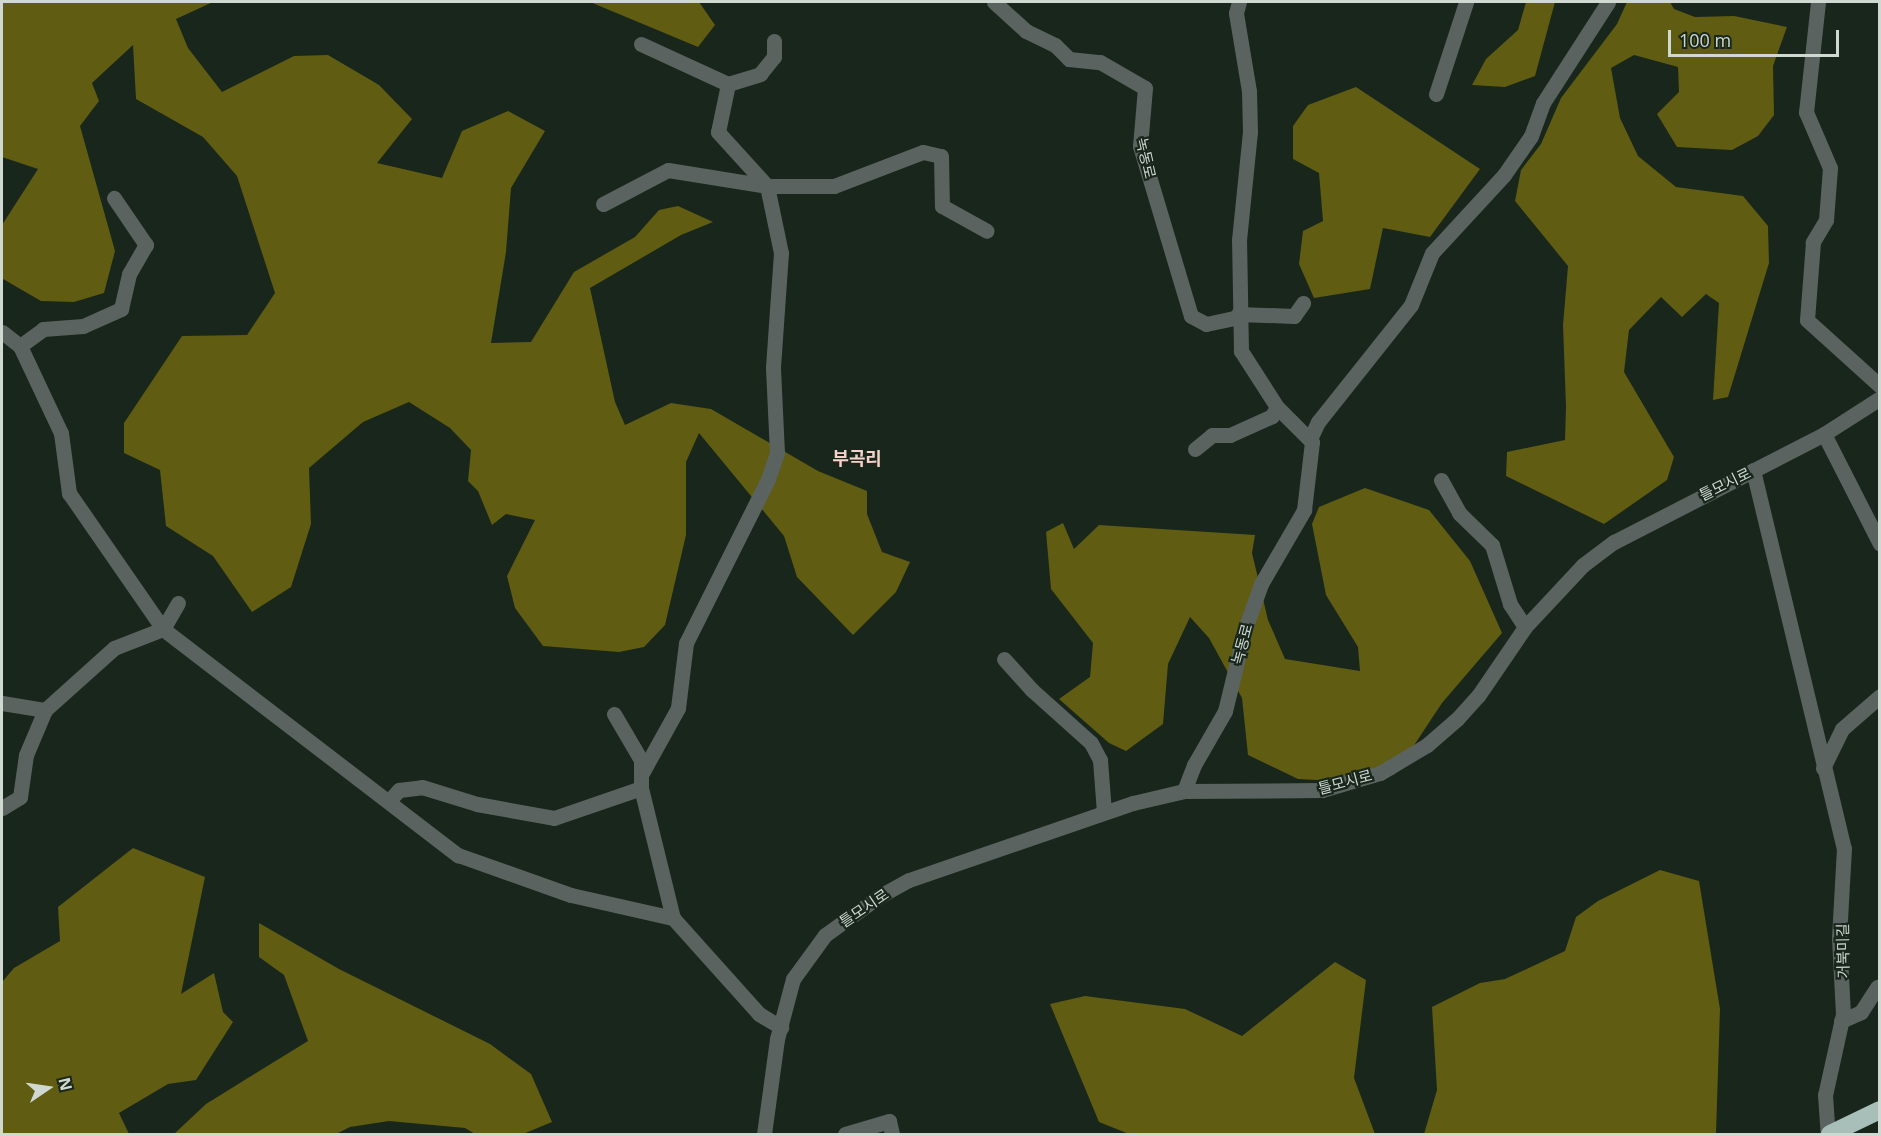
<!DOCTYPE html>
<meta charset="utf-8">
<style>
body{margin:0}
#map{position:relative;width:1881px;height:1136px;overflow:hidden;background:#18261b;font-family:"Open Sans","Noto Sans KR",sans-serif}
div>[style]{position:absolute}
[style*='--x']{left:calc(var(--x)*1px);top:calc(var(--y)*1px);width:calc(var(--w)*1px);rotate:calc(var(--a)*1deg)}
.forest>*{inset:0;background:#605c11}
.minor>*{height:15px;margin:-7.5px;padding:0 7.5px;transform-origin:7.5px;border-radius:7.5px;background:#5a6360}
.highway>*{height:18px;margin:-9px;padding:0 9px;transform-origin:9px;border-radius:9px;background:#a7bfb8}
span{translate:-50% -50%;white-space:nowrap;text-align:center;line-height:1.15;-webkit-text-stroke:4.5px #18261b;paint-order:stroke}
.street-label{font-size:15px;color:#cfd8d1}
.quarter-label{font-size:18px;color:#f5d3ca;font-weight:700}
.frame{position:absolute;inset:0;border:3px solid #cfd8d1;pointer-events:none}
.north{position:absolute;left:18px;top:1058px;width:60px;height:60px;-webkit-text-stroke:4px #18261b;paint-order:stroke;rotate:77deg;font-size:16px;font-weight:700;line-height:24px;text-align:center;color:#cfd8d1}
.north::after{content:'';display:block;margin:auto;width:21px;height:27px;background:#cfd8d1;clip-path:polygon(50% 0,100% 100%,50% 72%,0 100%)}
.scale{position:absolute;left:1668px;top:30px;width:171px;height:27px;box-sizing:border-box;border:3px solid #cfd8d1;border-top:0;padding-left:8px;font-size:18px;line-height:21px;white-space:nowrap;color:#cfd8d1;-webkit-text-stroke:4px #18261b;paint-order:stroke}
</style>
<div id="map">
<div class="forest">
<div style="clip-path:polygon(2px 2px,213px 2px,176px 19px,188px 48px,222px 92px,294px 56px,328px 55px,379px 85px,412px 119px,377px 163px,442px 178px,462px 131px,508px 111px,545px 131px,511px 188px,506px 252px,491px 343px,531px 342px,574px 272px,635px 237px,659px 210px,678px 206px,713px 222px,681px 235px,590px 288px,615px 402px,625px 425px,671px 403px,711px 409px,818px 471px,867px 491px,867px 514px,882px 552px,910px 562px,896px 592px,853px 635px,797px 577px,784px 536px,699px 433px,686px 462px,686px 535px,665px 625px,644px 647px,619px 652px,543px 646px,515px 608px,507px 576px,535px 520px,506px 514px,492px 525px,478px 491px,468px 481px,471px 450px,450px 428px,409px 402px,363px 422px,309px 468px,311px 524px,291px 587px,252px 612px,213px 556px,166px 526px,160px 470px,124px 453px,124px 423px,182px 336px,247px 335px,275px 293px,237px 176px,203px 137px,136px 99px,133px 45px,92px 83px,99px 101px,80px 126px,115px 251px,104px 293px,74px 302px,41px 301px,3px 279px,2px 225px,38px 169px,2px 157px)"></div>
<div style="clip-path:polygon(590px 2px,699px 2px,715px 25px,698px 47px)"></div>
<div style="clip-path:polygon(1526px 2px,1555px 2px,1535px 76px,1505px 87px,1472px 85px,1486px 59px,1518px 30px)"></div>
<div style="clip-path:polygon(1627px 2px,1670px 2px,1674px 9px,1695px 17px,1734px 16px,1787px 27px,1773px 66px,1774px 115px,1758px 136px,1732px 150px,1677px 147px,1657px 114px,1679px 92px,1678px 67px,1634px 55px,1611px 68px,1620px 118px,1638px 156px,1676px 187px,1743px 196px,1768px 226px,1769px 263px,1728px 397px,1713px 400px,1719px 303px,1706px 294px,1682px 317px,1661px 297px,1629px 330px,1624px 372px,1674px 457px,1667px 480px,1604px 524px,1506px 476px,1507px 452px,1565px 440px,1566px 407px,1563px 325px,1568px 266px,1515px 201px,1521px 170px,1541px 144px,1561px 98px,1617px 24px)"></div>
<div style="clip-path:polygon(1356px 87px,1480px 169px,1430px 237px,1383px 228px,1370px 289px,1314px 298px,1299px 264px,1303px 231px,1323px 221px,1319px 173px,1293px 159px,1293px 126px,1308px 105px)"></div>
<div style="clip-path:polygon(1365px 488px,1429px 510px,1470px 561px,1502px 633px,1442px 703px,1395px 774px,1374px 783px,1298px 779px,1248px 755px,1242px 698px,1209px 638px,1190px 617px,1168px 664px,1163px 724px,1126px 751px,1109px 743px,1059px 699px,1090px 677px,1093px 643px,1051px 589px,1046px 532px,1063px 523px,1074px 549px,1099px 525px,1255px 535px,1252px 553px,1268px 620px,1285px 659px,1360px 671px,1358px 647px,1326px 595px,1312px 524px,1319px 507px)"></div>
<div style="clip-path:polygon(133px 848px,205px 877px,181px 994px,214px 973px,223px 1012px,233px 1022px,196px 1080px,168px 1084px,119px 1113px,129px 1134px,2px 1134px,2px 982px,14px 968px,60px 941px,58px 907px)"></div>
<div style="clip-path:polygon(1660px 870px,1699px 881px,1720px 1009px,1716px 1134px,1424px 1134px,1437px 1090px,1432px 1007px,1480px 983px,1505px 979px,1565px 951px,1576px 917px,1598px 901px)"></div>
<div style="clip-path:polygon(259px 923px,339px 969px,490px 1044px,531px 1074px,552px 1122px,523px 1134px,475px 1134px,465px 1128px,389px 1121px,350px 1127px,336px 1134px,174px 1134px,206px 1104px,308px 1041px,284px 975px,259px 957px)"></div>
<div style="clip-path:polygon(1335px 962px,1366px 980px,1354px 1078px,1375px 1134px,1129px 1134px,1099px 1122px,1050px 1004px,1085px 996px,1185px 1009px,1242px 1036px)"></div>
</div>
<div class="minor">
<div style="--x:994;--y:2;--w:43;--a:42.2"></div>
<div style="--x:1026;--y:31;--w:32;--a:26"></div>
<div style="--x:1055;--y:45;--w:20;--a:45"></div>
<div style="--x:1069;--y:59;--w:31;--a:6"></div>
<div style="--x:1100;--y:62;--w:52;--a:30"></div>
<div style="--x:1145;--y:88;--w:58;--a:94.9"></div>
<div style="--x:1140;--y:146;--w:177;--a:73.3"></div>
<div style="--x:1191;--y:316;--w:17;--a:28"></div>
<div style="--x:1206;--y:324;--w:33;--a:-12"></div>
<div style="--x:1818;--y:2;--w:111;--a:96.2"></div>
<div style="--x:1806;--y:112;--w:61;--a:66.8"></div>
<div style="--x:1830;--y:168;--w:52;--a:94.4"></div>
<div style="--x:1826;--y:220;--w:26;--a:121"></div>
<div style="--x:1813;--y:242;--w:78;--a:94.4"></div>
<div style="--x:1807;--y:320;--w:98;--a:42.1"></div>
<div style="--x:641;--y:44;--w:96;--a:24.7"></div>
<div style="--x:1436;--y:94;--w:97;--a:-71.9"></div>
<div style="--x:603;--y:204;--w:73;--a:-27.6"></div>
<div style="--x:668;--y:170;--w:100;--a:9.2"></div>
<div style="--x:767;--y:186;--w:67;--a:0"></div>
<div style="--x:834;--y:186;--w:95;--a:-20.9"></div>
<div style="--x:923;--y:152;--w:18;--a:13"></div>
<div style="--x:941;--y:156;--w:50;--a:88.9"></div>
<div style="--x:942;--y:206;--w:51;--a:29.1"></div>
<div style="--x:1238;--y:314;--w:56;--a:2"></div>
<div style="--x:1294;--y:316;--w:16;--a:-55"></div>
<div style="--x:2;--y:332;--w:23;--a:38"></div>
<div style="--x:20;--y:346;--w:96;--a:64.8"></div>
<div style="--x:61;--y:433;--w:61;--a:82.4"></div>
<div style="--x:69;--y:493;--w:165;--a:55.3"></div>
<div style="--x:163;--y:629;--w:372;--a:37.5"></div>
<div style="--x:458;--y:855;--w:120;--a:19.5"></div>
<div style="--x:571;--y:895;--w:105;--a:12.7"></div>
<div style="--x:673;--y:918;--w:129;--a:48.1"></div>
<div style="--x:759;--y:1014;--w:26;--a:31"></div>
<div style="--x:20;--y:346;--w:29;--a:-36"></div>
<div style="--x:43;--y:329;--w:40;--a:-4.3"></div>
<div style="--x:83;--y:326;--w:42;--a:-24.1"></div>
<div style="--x:121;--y:309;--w:36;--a:-77"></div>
<div style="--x:129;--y:274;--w:34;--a:-60"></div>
<div style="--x:146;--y:245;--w:57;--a:-124.2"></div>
<div style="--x:1824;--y:434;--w:123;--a:63"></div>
<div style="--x:1310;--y:439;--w:19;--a:-65"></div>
<div style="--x:1318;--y:422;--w:149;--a:-51.5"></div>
<div style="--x:1411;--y:305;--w:56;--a:-68"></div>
<div style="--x:1432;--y:253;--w:106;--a:-47.3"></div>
<div style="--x:1504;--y:175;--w:47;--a:-55.3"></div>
<div style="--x:1531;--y:136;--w:35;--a:-70"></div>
<div style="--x:1543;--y:103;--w:120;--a:-57.2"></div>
<div style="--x:1195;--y:449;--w:22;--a:-39"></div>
<div style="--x:1212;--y:435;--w:18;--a:0"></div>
<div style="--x:1230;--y:435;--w:46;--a:-24.3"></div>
<div style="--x:1272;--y:416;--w:10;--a:-61"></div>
<div style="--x:1753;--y:470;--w:389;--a:76.5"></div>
<div style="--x:1844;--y:848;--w:90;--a:93.2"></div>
<div style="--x:1839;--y:938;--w:76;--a:87"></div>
<div style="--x:1843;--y:1014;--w:83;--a:102.5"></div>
<div style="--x:1825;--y:1095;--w:39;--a:86"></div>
<div style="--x:1441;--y:480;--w:38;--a:61"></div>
<div style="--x:1459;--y:513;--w:46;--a:44.1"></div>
<div style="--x:1492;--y:545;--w:62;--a:73"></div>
<div style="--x:1510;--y:604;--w:27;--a:57"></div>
<div style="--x:1004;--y:659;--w:42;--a:47.9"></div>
<div style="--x:1032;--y:690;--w:79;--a:41.9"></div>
<div style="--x:1091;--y:743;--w:19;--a:62"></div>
<div style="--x:1100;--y:760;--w:52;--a:85.6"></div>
<div style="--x:2;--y:703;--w:44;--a:9.2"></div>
<div style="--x:45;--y:710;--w:93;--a:-41.9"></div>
<div style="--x:114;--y:648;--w:53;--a:-21.2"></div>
<div style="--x:163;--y:629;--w:30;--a:-60"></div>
<div style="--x:614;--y:714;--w:53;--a:59.6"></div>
<div style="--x:641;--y:760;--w:28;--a:90"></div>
<div style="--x:641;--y:788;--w:134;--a:76.2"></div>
<div style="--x:1823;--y:768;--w:43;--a:-64"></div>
<div style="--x:1842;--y:729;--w:50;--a:-41"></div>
<div style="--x:642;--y:773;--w:74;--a:-61"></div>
<div style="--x:678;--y:708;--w:65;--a:-83"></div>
<div style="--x:686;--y:643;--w:183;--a:-63.4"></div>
<div style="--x:768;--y:479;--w:28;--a:-71"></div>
<div style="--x:777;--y:453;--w:86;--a:-92.7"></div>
<div style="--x:773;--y:367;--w:114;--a:-86"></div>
<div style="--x:781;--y:253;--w:68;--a:-101.8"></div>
<div style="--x:767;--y:186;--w:73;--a:-132.2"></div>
<div style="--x:718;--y:132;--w:49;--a:-78.2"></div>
<div style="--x:728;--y:84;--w:34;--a:-17"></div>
<div style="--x:760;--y:74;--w:22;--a:-51"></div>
<div style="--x:774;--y:57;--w:16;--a:-90"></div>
<div style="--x:1184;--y:791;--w:28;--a:-69"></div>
<div style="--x:1194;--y:765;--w:62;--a:-60.1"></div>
<div style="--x:1225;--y:711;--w:84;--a:-76.3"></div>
<div style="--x:1245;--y:629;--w:48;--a:-70.4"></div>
<div style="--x:1261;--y:584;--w:86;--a:-59.8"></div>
<div style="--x:1304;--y:510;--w:68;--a:-83.3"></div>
<div style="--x:1312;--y:442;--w:49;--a:-135"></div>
<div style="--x:1277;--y:407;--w:67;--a:-122.7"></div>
<div style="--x:1241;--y:351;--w:111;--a:-91"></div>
<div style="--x:1239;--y:240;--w:109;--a:-84.2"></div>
<div style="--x:1250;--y:132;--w:41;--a:-91.4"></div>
<div style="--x:1249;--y:91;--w:79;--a:-99.5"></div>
<div style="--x:1236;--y:13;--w:11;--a:-75"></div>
<div style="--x:389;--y:801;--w:15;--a:-48"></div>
<div style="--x:399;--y:790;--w:23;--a:-7"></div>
<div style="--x:422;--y:787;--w:58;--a:17.2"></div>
<div style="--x:477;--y:804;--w:78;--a:10.3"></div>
<div style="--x:554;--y:818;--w:92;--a:-19"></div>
<div style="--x:2;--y:808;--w:21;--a:-31"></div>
<div style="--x:20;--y:797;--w:42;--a:-81.9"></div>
<div style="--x:26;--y:755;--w:49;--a:-67.1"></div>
<div style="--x:1841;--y:1021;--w:22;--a:-24"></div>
<div style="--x:1861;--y:1012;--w:30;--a:-57"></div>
<div style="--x:764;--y:1134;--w:96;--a:-82.2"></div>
<div style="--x:777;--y:1039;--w:62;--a:-75.1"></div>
<div style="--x:793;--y:979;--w:54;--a:-54"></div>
<div style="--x:825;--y:935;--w:65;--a:-35.6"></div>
<div style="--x:878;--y:897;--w:35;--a:-29"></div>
<div style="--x:909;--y:880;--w:237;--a:-19"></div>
<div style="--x:1133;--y:803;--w:52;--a:-13.2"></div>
<div style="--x:1184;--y:791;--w:138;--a:-0.4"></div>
<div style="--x:1322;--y:790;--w:60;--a:-16.3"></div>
<div style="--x:1380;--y:773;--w:55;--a:-30.8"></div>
<div style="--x:1427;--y:745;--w:40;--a:-41"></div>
<div style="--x:1457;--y:719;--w:31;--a:-48"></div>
<div style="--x:1478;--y:696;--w:83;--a:-55.7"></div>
<div style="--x:1525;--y:627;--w:85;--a:-46.9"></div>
<div style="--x:1583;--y:565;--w:39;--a:-37"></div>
<div style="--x:1614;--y:542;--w:236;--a:-27.2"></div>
<div style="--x:1824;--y:434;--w:67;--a:-32.7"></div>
<div style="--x:845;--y:1134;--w:46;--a:-16.5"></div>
<div style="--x:889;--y:1121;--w:13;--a:77"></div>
</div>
<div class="highway">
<div style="--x:1830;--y:1134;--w:55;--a:-25.6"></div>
</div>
<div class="street-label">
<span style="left:1146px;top:158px;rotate:77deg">녹동로</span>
<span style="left:1725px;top:484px;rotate:-26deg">틀모시로</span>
<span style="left:1242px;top:644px;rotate:-75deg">녹동로</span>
<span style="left:1345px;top:782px;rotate:-15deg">틀모시로</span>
<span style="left:864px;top:908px;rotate:-34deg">틀모시로</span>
<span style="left:1843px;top:951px;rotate:-91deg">거북미길</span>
</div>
<div class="quarter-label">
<span style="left:857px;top:458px">부곡리</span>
</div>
<div class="frame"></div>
<div class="north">N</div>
<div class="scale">100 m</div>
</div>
